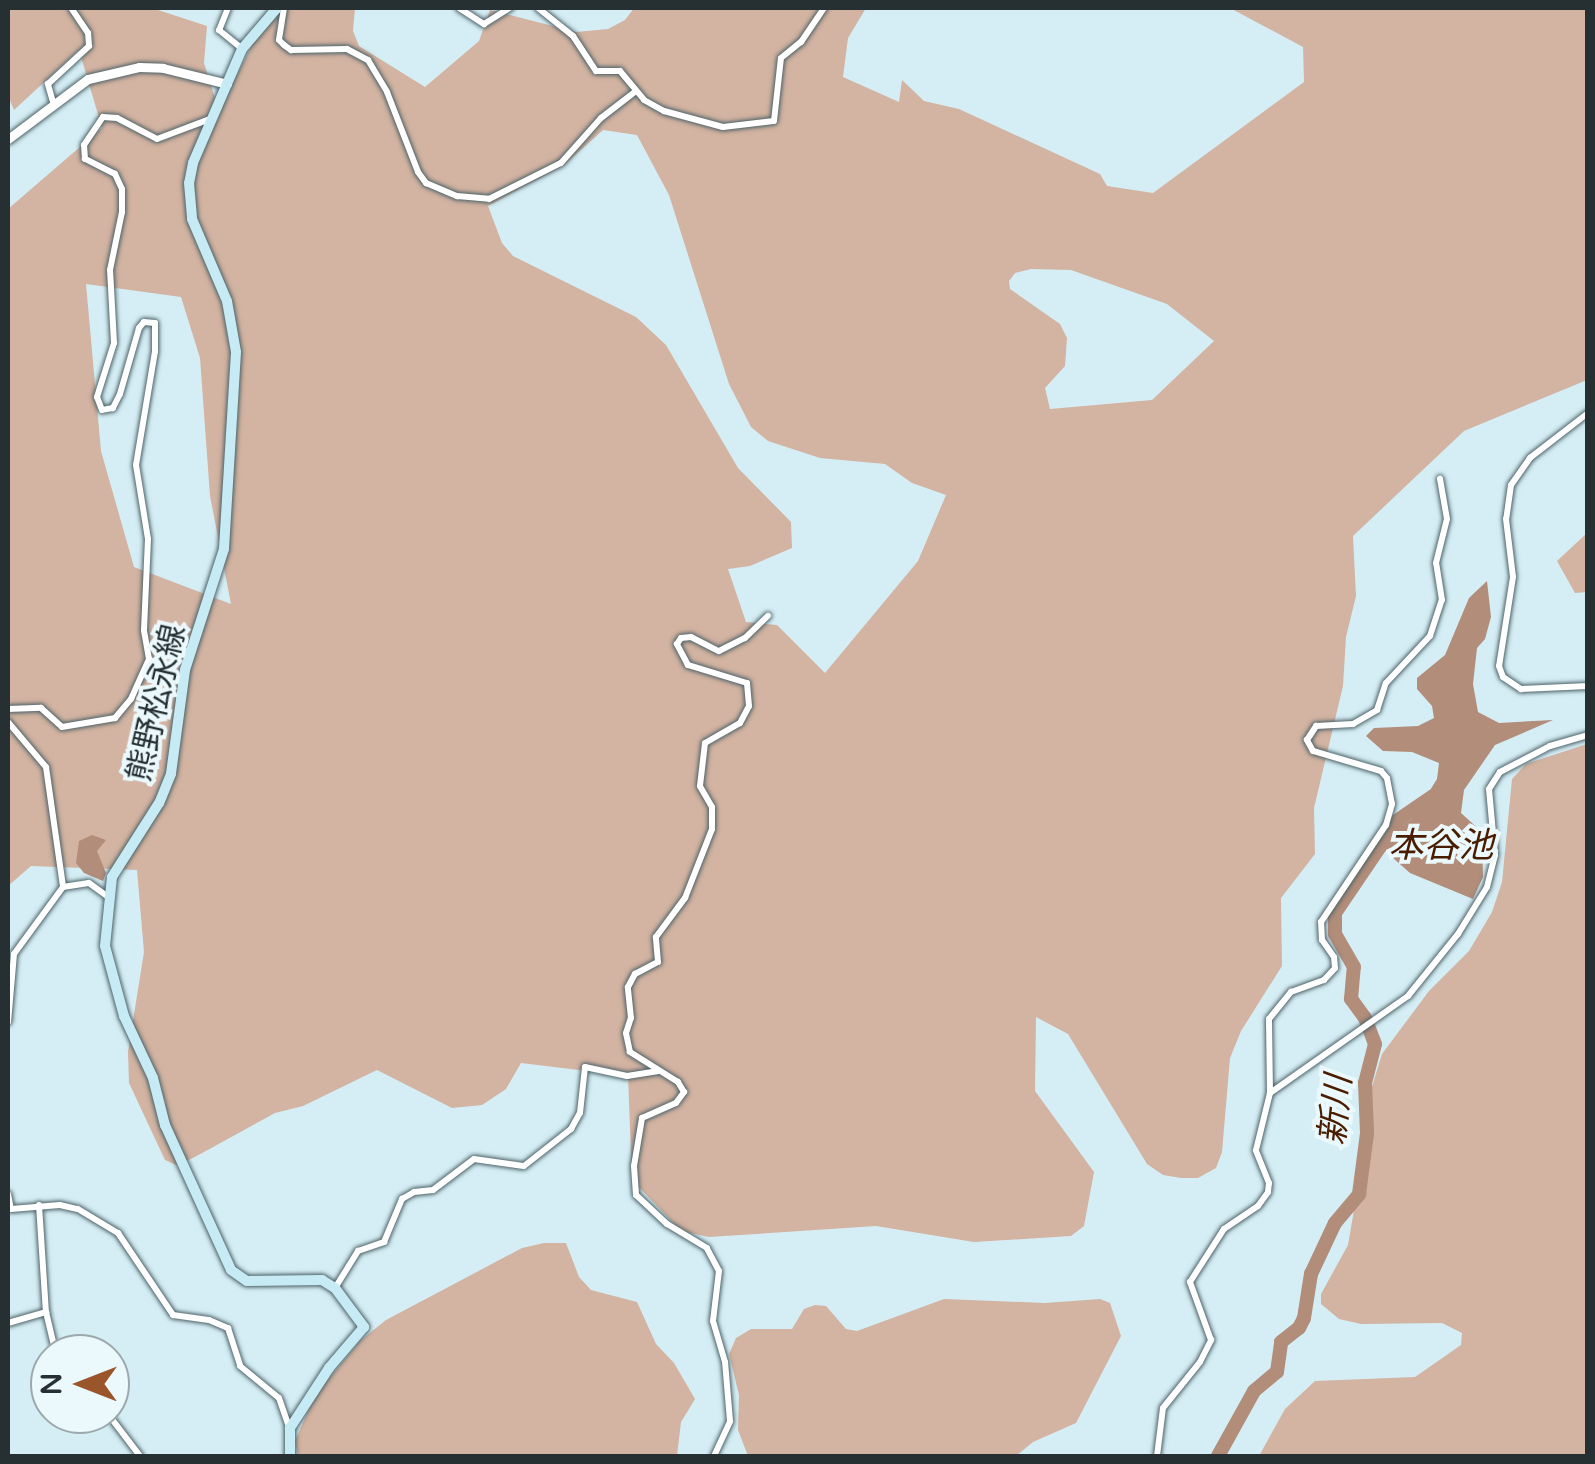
<!DOCTYPE html>
<meta charset="utf-8">
<style>
body{margin:0}
#map{position:relative;width:1595px;height:1464px;overflow:hidden;background:#d5eef5;font-family:"Varela Round","Noto Sans JP",sans-serif}
div>[style]{position:absolute}
[style*='--x']{left:calc(var(--x)*1px);top:calc(var(--y)*1px);width:calc(var(--w)*1px);rotate:calc(var(--a)*1deg)}
.green>*{inset:0;background:#d3b3a1}
.water>*{inset:0;background:#b18d7a}
.river>*{height:14px;margin:-7px;padding:0 7px;transform-origin:7px;border-radius:7px;background:#b18d7a}
.roads{filter:drop-shadow(0 0 2px #4e6369) drop-shadow(0 0 2px #4e6369)}
.minor>*{height:6px;margin:-3px;padding:0 3px;transform-origin:3px;border-radius:3px;background:#fff}
.tertiary>*{height:9px;margin:-4.5px;padding:0 4.5px;transform-origin:4.5px;border-radius:4.5px;background:#fff}
.secondary>*{height:10px;margin:-5px;padding:0 5px;transform-origin:5px;border-radius:5px;background:#c6ebf4}
span{translate:-50% -50%;white-space:nowrap;text-align:center;line-height:1.15;-webkit-text-stroke:8px #ebf9fd;paint-order:stroke}
.street-label{font-size:32px;color:#263032}
.water-label{font-size:35px;color:#4a1c00;font-style:italic}
.frame{position:absolute;inset:0;border:10px solid #263032;pointer-events:none}
.north{position:absolute;left:30px;top:1334px;width:100px;height:100px;box-sizing:border-box;background:#ebf9fd;border:2px solid #9ca9ac;border-radius:50%;rotate:270deg;font-size:28px;font-weight:700;line-height:40px;text-align:center;color:#263032}
.north::after{content:'';display:block;margin:auto;width:35px;height:45px;background:#9b552b;clip-path:polygon(50% 0,100% 100%,50% 72%,0 100%)}
</style>
<div id="map">
<div class="green">
<div style="clip-path:polygon(evenodd,8px 8px,152px 8px,207px 26px,204px 63px,219px 111px,257px 35px,280px 8px,355px 8px,353px 31px,359px 46px,425px 87px,479px 41px,490px 10px,576px 32px,608px 29px,625px 20px,634px 8px,866px 8px,848px 38px,843px 77px,899px 102px,902px 80px,924px 101px,959px 109px,1100px 174px,1107px 186px,1153px 193px,1304px 82px,1303px 47px,1230px 8px,1587px 8px,1587px 380px,1464px 431px,1353px 536px,1356px 596px,1346px 637px,1343px 686px,1314px 808px,1315px 854px,1281px 898px,1282px 966px,1241px 1031px,1230px 1058px,1222px 1152px,1216px 1168px,1198px 1178px,1181px 1178px,1163px 1175px,1147px 1164px,1068px 1034px,1036px 1017px,1035px 1091px,1094px 1172px,1084px 1226px,1071px 1236px,974px 1242px,876px 1226px,709px 1237px,681px 1231px,632px 1180px,628px 1076px,521px 1063px,506px 1089px,482px 1105px,452px 1108px,377px 1070px,303px 1106px,275px 1113px,193px 1158px,176px 1165px,165px 1160px,129px 1083px,128px 1052px,144px 952px,137px 870px,31px 866px,8px 886px,8px 209px,102px 128px,79px 50px,14px 110px,8px 96px,8px 8px,603px 130px,637px 135px,669px 195px,729px 384px,751px 427px,768px 441px,820px 458px,885px 464px,912px 483px,946px 495px,918px 561px,825px 673px,777px 625px,746px 622px,728px 569px,750px 566px,792px 548px,791px 522px,738px 468px,666px 345px,636px 317px,513px 256px,502px 243px,488px 206px,563px 166px,603px 130px,8px 8px,1031px 269px,1071px 270px,1167px 304px,1214px 341px,1152px 400px,1050px 409px,1045px 388px,1065px 366px,1067px 338px,1060px 324px,1010px 289px,1009px 281px,1015px 273px,1031px 269px,8px 8px,86px 284px,181px 297px,200px 358px,210px 496px,231px 604px,134px 567px,101px 451px,86px 284px)"></div>
<div style="clip-path:polygon(1587px 533px,1587px 592px,1575px 593px,1557px 561px)"></div>
<div style="clip-path:polygon(1587px 744px,1587px 1456px,1259px 1456px,1285px 1409px,1315px 1381px,1415px 1377px,1461px 1345px,1462px 1333px,1442px 1323px,1361px 1324px,1339px 1319px,1321px 1304px,1321px 1294px,1348px 1245px,1363px 1157px,1362px 1119px,1382px 1054px,1429px 991px,1469px 951px,1492px 912px,1502px 882px,1512px 779px,1526px 764px)"></div>
<div style="clip-path:polygon(544px 1243px,566px 1243px,579px 1277px,591px 1290px,637px 1302px,656px 1344px,674px 1363px,695px 1399px,681px 1422px,677px 1456px,298px 1456px,295px 1441px,315px 1395px,361px 1340px,386px 1320px,522px 1248px)"></div>
<div style="clip-path:polygon(944px 1299px,1045px 1303px,1100px 1299px,1110px 1303px,1121px 1336px,1076px 1423px,1033px 1442px,1016px 1456px,748px 1456px,738px 1430px,739px 1395px,729px 1354px,736px 1338px,751px 1329px,792px 1329px,804px 1309px,815px 1305px,826px 1306px,846px 1329px,857px 1331px)"></div>
</div>
<div class="water">
<div style="clip-path:polygon(1487px 581px,1491px 617px,1485px 639px,1477px 648px,1473px 684px,1478px 712px,1499px 723px,1553px 720px,1495px 745px,1464px 790px,1461px 813px,1482px 832px,1483px 877px,1473px 899px,1410px 873px,1384px 850px,1393px 831px,1412px 819px,1437px 779px,1439px 763px,1412px 752px,1383px 751px,1366px 736px,1374px 728px,1418px 726px,1434px 718px,1432px 706px,1417px 689px,1417px 678px,1445px 655px,1469px 598px)"></div>
<div style="clip-path:polygon(92px 835px,106px 840px,97px 851px,106px 873px,103px 881px,84px 873px,76px 863px,79px 841px)"></div>
</div>
<div class="river">
<div style="--x:1218;--y:1456;--w:74;--a:-61"></div>
<div style="--x:1254;--y:1391;--w:30;--a:-40"></div>
<div style="--x:1277;--y:1372;--w:30;--a:-82"></div>
<div style="--x:1281;--y:1342;--w:23;--a:-38"></div>
<div style="--x:1299;--y:1328;--w:11;--a:-63"></div>
<div style="--x:1304;--y:1318;--w:45;--a:-81"></div>
<div style="--x:1311;--y:1274;--w:56;--a:-64.8"></div>
<div style="--x:1335;--y:1223;--w:38;--a:-50"></div>
<div style="--x:1359;--y:1194;--w:62;--a:-82.5"></div>
<div style="--x:1367;--y:1133;--w:50;--a:-92.3"></div>
<div style="--x:1365;--y:1083;--w:40;--a:-75.6"></div>
<div style="--x:1375;--y:1044;--w:28;--a:-111"></div>
<div style="--x:1365;--y:1018;--w:24;--a:-126"></div>
<div style="--x:1351;--y:999;--w:32;--a:-85"></div>
<div style="--x:1354;--y:967;--w:38;--a:-120"></div>
<div style="--x:1335;--y:934;--w:21;--a:-90"></div>
<div style="--x:1335;--y:913;--w:112;--a:-55.9"></div>
<div style="--x:1398;--y:820;--w:42;--a:-34.4"></div>
</div>
<div class="roads">
<div class="minor">
<div style="--x:228;--y:8;--w:24;--a:112"></div>
<div style="--x:219;--y:30;--w:28;--a:39"></div>
<div style="--x:284;--y:8;--w:32;--a:99"></div>
<div style="--x:279;--y:40;--w:7;--a:45"></div>
<div style="--x:284;--y:45;--w:9;--a:36"></div>
<div style="--x:291;--y:50;--w:56;--a:-1"></div>
<div style="--x:347;--y:49;--w:24;--a:28"></div>
<div style="--x:368;--y:60;--w:37;--a:59"></div>
<div style="--x:387;--y:92;--w:86;--a:68.8"></div>
<div style="--x:418;--y:172;--w:14;--a:54"></div>
<div style="--x:426;--y:183;--w:34;--a:23"></div>
<div style="--x:457;--y:196;--w:32;--a:5"></div>
<div style="--x:489;--y:199;--w:80;--a:-26.6"></div>
<div style="--x:561;--y:163;--w:60;--a:-48.4"></div>
<div style="--x:601;--y:118;--w:44;--a:-37.6"></div>
<div style="--x:459;--y:8;--w:30;--a:33"></div>
<div style="--x:484;--y:24;--w:31;--a:-32"></div>
<div style="--x:538;--y:8;--w:45;--a:38.7"></div>
<div style="--x:573;--y:36;--w:42;--a:56.7"></div>
<div style="--x:596;--y:71;--w:24;--a:0"></div>
<div style="--x:620;--y:71;--w:38;--a:50"></div>
<div style="--x:644;--y:100;--w:23;--a:29"></div>
<div style="--x:664;--y:111;--w:61;--a:15.2"></div>
<div style="--x:723;--y:127;--w:51;--a:-6.7"></div>
<div style="--x:774;--y:121;--w:63;--a:-83.7"></div>
<div style="--x:781;--y:58;--w:26;--a:-39"></div>
<div style="--x:801;--y:42;--w:41;--a:-55.9"></div>
<div style="--x:53;--y:102;--w:19;--a:-106"></div>
<div style="--x:48;--y:84;--w:56;--a:-42.8"></div>
<div style="--x:89;--y:46;--w:13;--a:-94"></div>
<div style="--x:88;--y:33;--w:30;--a:-124"></div>
<div style="--x:1588;--y:413;--w:73;--a:142.2"></div>
<div style="--x:1530;--y:458;--w:33;--a:125"></div>
<div style="--x:1511;--y:485;--w:34;--a:98"></div>
<div style="--x:1506;--y:519;--w:58;--a:83.1"></div>
<div style="--x:1513;--y:577;--w:90;--a:98.9"></div>
<div style="--x:1499;--y:666;--w:12;--a:70"></div>
<div style="--x:1503;--y:677;--w:22;--a:34"></div>
<div style="--x:1521;--y:689;--w:67;--a:-2.6"></div>
<div style="--x:8;--y:709;--w:33;--a:-2"></div>
<div style="--x:41;--y:708;--w:28;--a:42"></div>
<div style="--x:62;--y:727;--w:54;--a:-9.6"></div>
<div style="--x:115;--y:718;--w:25;--a:-50"></div>
<div style="--x:131;--y:699;--w:44;--a:-65.8"></div>
<div style="--x:149;--y:659;--w:29;--a:-100"></div>
<div style="--x:144;--y:630;--w:91;--a:-87.5"></div>
<div style="--x:148;--y:539;--w:75;--a:-99.2"></div>
<div style="--x:136;--y:465;--w:116;--a:-80.5"></div>
<div style="--x:155;--y:351;--w:28;--a:-90"></div>
<div style="--x:155;--y:323;--w:11;--a:-175"></div>
<div style="--x:144;--y:322;--w:8;--a:130"></div>
<div style="--x:139;--y:328;--w:69;--a:106.1"></div>
<div style="--x:120;--y:394;--w:16;--a:117"></div>
<div style="--x:113;--y:408;--w:11;--a:170"></div>
<div style="--x:102;--y:410;--w:14;--a:-111"></div>
<div style="--x:97;--y:397;--w:57;--a:-72.5"></div>
<div style="--x:114;--y:343;--w:73;--a:-93.1"></div>
<div style="--x:110;--y:270;--w:59;--a:-78.3"></div>
<div style="--x:122;--y:212;--w:23;--a:-90"></div>
<div style="--x:122;--y:189;--w:17;--a:-115"></div>
<div style="--x:115;--y:174;--w:34;--a:-153"></div>
<div style="--x:85;--y:159;--w:14;--a:-94"></div>
<div style="--x:84;--y:145;--w:34;--a:-56"></div>
<div style="--x:103;--y:117;--w:14;--a:4"></div>
<div style="--x:117;--y:118;--w:45;--a:27.7"></div>
<div style="--x:157;--y:139;--w:57;--a:-20.7"></div>
<div style="--x:8;--y:722;--w:59;--a:49.8"></div>
<div style="--x:46;--y:767;--w:121;--a:81.9"></div>
<div style="--x:63;--y:887;--w:83;--a:126.2"></div>
<div style="--x:14;--y:954;--w:68;--a:95"></div>
<div style="--x:63;--y:887;--w:26;--a:-9"></div>
<div style="--x:89;--y:883;--w:24;--a:36"></div>
<div style="--x:1270;--y:1093;--w:169;--a:-35.1"></div>
<div style="--x:1408;--y:996;--w:80;--a:-51.1"></div>
<div style="--x:1458;--y:934;--w:55;--a:-58.3"></div>
<div style="--x:1487;--y:887;--w:33;--a:-76"></div>
<div style="--x:1495;--y:855;--w:66;--a:-95.2"></div>
<div style="--x:1489;--y:789;--w:20;--a:-57"></div>
<div style="--x:1500;--y:772;--w:56;--a:-27.5"></div>
<div style="--x:1550;--y:746;--w:40;--a:-16"></div>
<div style="--x:8;--y:1194;--w:15;--a:79"></div>
<div style="--x:11;--y:1209;--w:49;--a:-4.7"></div>
<div style="--x:60;--y:1205;--w:18;--a:13"></div>
<div style="--x:78;--y:1209;--w:47;--a:31"></div>
<div style="--x:118;--y:1233;--w:99;--a:56.1"></div>
<div style="--x:173;--y:1315;--w:36;--a:8"></div>
<div style="--x:209;--y:1320;--w:21;--a:23"></div>
<div style="--x:228;--y:1328;--w:40;--a:72"></div>
<div style="--x:240;--y:1366;--w:50;--a:39.4"></div>
<div style="--x:279;--y:1398;--w:31;--a:71"></div>
<div style="--x:39;--y:1205;--w:107;--a:86.3"></div>
<div style="--x:46;--y:1312;--w:43;--a:76.6"></div>
<div style="--x:335;--y:1288;--w:44;--a:-58.1"></div>
<div style="--x:358;--y:1251;--w:28;--a:-19"></div>
<div style="--x:384;--y:1242;--w:47;--a:-67.3"></div>
<div style="--x:402;--y:1199;--w:14;--a:-30"></div>
<div style="--x:414;--y:1192;--w:19;--a:-6"></div>
<div style="--x:433;--y:1190;--w:51;--a:-37.1"></div>
<div style="--x:474;--y:1159;--w:50;--a:8"></div>
<div style="--x:524;--y:1166;--w:60;--a:-38.2"></div>
<div style="--x:571;--y:1129;--w:18;--a:-61"></div>
<div style="--x:580;--y:1113;--w:46;--a:-83.8"></div>
<div style="--x:585;--y:1067;--w:43;--a:12.1"></div>
<div style="--x:627;--y:1076;--w:32;--a:-9"></div>
<div style="--x:8;--y:1323;--w:40;--a:-16"></div>
<div style="--x:108;--y:1414;--w:53;--a:52.7"></div>
<div style="--x:714;--y:1456;--w:38;--a:-65"></div>
<div style="--x:730;--y:1421;--w:59;--a:-94.8"></div>
<div style="--x:725;--y:1362;--w:43;--a:-106.3"></div>
<div style="--x:713;--y:1321;--w:50;--a:-83.2"></div>
<div style="--x:719;--y:1271;--w:26;--a:-118"></div>
<div style="--x:707;--y:1248;--w:47;--a:-149"></div>
<div style="--x:667;--y:1224;--w:42;--a:-136.9"></div>
<div style="--x:636;--y:1195;--w:29;--a:-94"></div>
<div style="--x:634;--y:1166;--w:49;--a:-80.5"></div>
<div style="--x:642;--y:1118;--w:37;--a:-24"></div>
<div style="--x:676;--y:1103;--w:14;--a:-54"></div>
<div style="--x:684;--y:1092;--w:12;--a:-121"></div>
<div style="--x:678;--y:1082;--w:57;--a:-148"></div>
<div style="--x:630;--y:1052;--w:19;--a:-102"></div>
<div style="--x:626;--y:1033;--w:16;--a:-72"></div>
<div style="--x:631;--y:1018;--w:31;--a:-96"></div>
<div style="--x:628;--y:987;--w:15;--a:-62"></div>
<div style="--x:635;--y:974;--w:26;--a:-28"></div>
<div style="--x:658;--y:962;--w:25;--a:-95"></div>
<div style="--x:656;--y:937;--w:49;--a:-53.4"></div>
<div style="--x:685;--y:898;--w:74;--a:-68.6"></div>
<div style="--x:712;--y:829;--w:22;--a:-90"></div>
<div style="--x:712;--y:807;--w:24;--a:-120"></div>
<div style="--x:700;--y:786;--w:43;--a:-83.4"></div>
<div style="--x:705;--y:743;--w:40;--a:-29.7"></div>
<div style="--x:740;--y:723;--w:19;--a:-62"></div>
<div style="--x:749;--y:706;--w:23;--a:-95"></div>
<div style="--x:747;--y:683;--w:62;--a:-163"></div>
<div style="--x:688;--y:665;--w:24;--a:-118"></div>
<div style="--x:677;--y:644;--w:7;--a:-56"></div>
<div style="--x:681;--y:638;--w:10;--a:-6"></div>
<div style="--x:691;--y:637;--w:31;--a:27"></div>
<div style="--x:719;--y:651;--w:29;--a:-27"></div>
<div style="--x:745;--y:638;--w:32;--a:-44"></div>
<div style="--x:1157;--y:1456;--w:48;--a:-82.9"></div>
<div style="--x:1163;--y:1408;--w:59;--a:-51.2"></div>
<div style="--x:1200;--y:1362;--w:25;--a:-63"></div>
<div style="--x:1211;--y:1340;--w:62;--a:-109.9"></div>
<div style="--x:1190;--y:1282;--w:63;--a:-57.3"></div>
<div style="--x:1224;--y:1229;--w:41;--a:-34.1"></div>
<div style="--x:1258;--y:1206;--w:17;--a:-54"></div>
<div style="--x:1268;--y:1192;--w:9;--a:-84"></div>
<div style="--x:1269;--y:1183;--w:35;--a:-112"></div>
<div style="--x:1256;--y:1150;--w:59;--a:-76.2"></div>
<div style="--x:1270;--y:1093;--w:74;--a:-90.8"></div>
<div style="--x:1269;--y:1019;--w:35;--a:-51"></div>
<div style="--x:1291;--y:992;--w:35;--a:-20"></div>
<div style="--x:1324;--y:980;--w:16;--a:-47"></div>
<div style="--x:1335;--y:968;--w:11;--a:-95"></div>
<div style="--x:1334;--y:957;--w:21;--a:-125"></div>
<div style="--x:1322;--y:940;--w:18;--a:-93"></div>
<div style="--x:1321;--y:922;--w:117;--a:-56.2"></div>
<div style="--x:1386;--y:825;--w:22;--a:-74"></div>
<div style="--x:1392;--y:804;--w:26;--a:-101"></div>
<div style="--x:1387;--y:778;--w:9;--a:-131"></div>
<div style="--x:1381;--y:771;--w:71;--a:-163.6"></div>
<div style="--x:1313;--y:751;--w:13;--a:-119"></div>
<div style="--x:1307;--y:740;--w:17;--a:-57"></div>
<div style="--x:1316;--y:726;--w:37;--a:-3"></div>
<div style="--x:1353;--y:724;--w:28;--a:-30"></div>
<div style="--x:1377;--y:710;--w:28;--a:-72"></div>
<div style="--x:1386;--y:683;--w:64;--a:-46.9"></div>
<div style="--x:1430;--y:636;--w:38;--a:-72"></div>
<div style="--x:1442;--y:600;--w:37;--a:-99"></div>
<div style="--x:1436;--y:563;--w:45;--a:-76"></div>
<div style="--x:1447;--y:519;--w:41;--a:-99.9"></div>
</div>
<div class="tertiary">
<div style="--x:8;--y:139;--w:100;--a:-36.9"></div>
<div style="--x:88;--y:79;--w:52;--a:-13.2"></div>
<div style="--x:139;--y:67;--w:24;--a:2"></div>
<div style="--x:163;--y:68;--w:66;--a:14"></div>
</div>
<div class="secondary">
<div style="--x:277;--y:8;--w:54;--a:130.5"></div>
<div style="--x:242;--y:49;--w:124;--a:113.3"></div>
<div style="--x:193;--y:163;--w:20;--a:101"></div>
<div style="--x:189;--y:183;--w:36;--a:85"></div>
<div style="--x:192;--y:219;--w:89;--a:66.9"></div>
<div style="--x:227;--y:301;--w:52;--a:80"></div>
<div style="--x:236;--y:352;--w:197;--a:93.5"></div>
<div style="--x:224;--y:549;--w:127;--a:107.9"></div>
<div style="--x:185;--y:670;--w:105;--a:97.7"></div>
<div style="--x:171;--y:774;--w:31;--a:112"></div>
<div style="--x:159;--y:803;--w:88;--a:122.4"></div>
<div style="--x:112;--y:877;--w:69;--a:95.8"></div>
<div style="--x:105;--y:946;--w:73;--a:74.8"></div>
<div style="--x:124;--y:1016;--w:68;--a:64.9"></div>
<div style="--x:153;--y:1078;--w:49;--a:75.7"></div>
<div style="--x:165;--y:1125;--w:159;--a:65.5"></div>
<div style="--x:231;--y:1270;--w:19;--a:35"></div>
<div style="--x:247;--y:1281;--w:75;--a:-0.8"></div>
<div style="--x:322;--y:1280;--w:15;--a:32"></div>
<div style="--x:335;--y:1288;--w:49;--a:53.4"></div>
<div style="--x:364;--y:1327;--w:54;--a:130.5"></div>
<div style="--x:329;--y:1368;--w:72;--a:123"></div>
<div style="--x:290;--y:1428;--w:28;--a:90"></div>
</div>
</div>
<div class="street-label">
<span style="left:157px;top:703px;rotate:-77deg">熊野松永線</span>
</div>
<div class="water-label">
<span style="left:1441px;top:846px">本谷池</span>
<span style="left:1336px;top:1110px;rotate:-84deg">新川</span>
</div>
<div class="frame"></div>
<div class="north">N</div>
</div>
